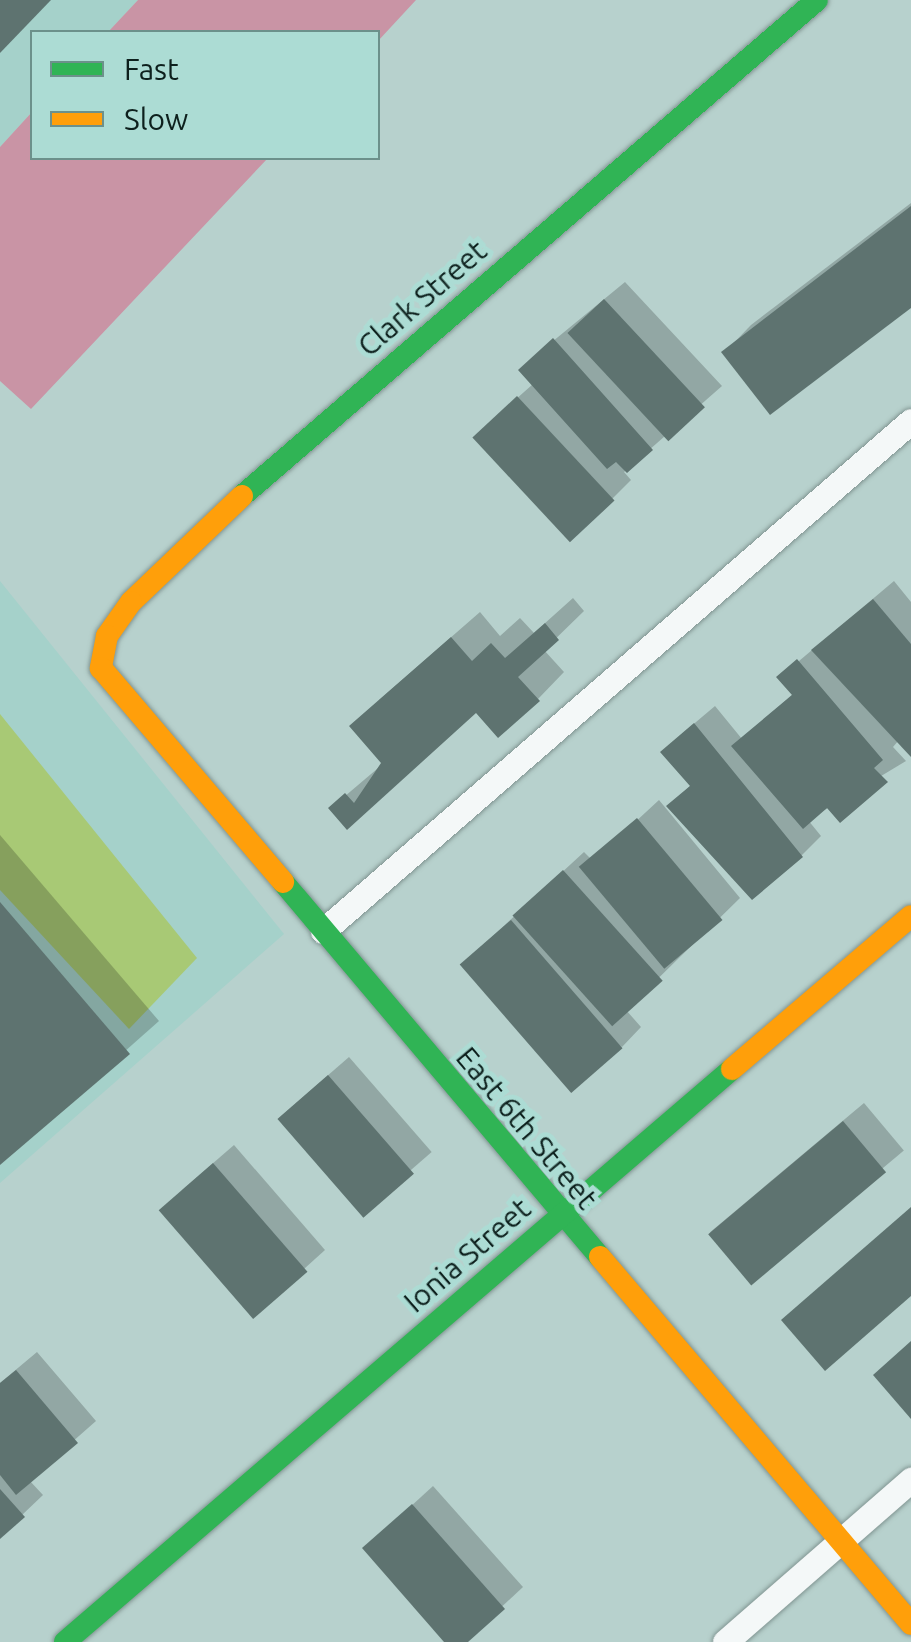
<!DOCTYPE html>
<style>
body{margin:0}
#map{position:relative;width:911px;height:1642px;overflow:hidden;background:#b7d1cd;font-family:Ubuntu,sans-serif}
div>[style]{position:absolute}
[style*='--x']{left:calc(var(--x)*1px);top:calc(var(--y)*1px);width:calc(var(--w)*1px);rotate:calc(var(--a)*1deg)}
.built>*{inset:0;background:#a5d1ca}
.forest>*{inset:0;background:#c994a5}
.water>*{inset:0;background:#a8c975}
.shadow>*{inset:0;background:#0003;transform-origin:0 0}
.building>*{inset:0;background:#5e7370;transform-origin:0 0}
.roads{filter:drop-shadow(0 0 2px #819592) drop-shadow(0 0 2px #819592)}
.lane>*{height:25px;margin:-12.5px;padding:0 12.5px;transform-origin:12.5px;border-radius:12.5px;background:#f4f8f8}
.fast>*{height:22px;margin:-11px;padding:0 11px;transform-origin:11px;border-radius:11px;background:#30b455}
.slow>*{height:22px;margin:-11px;padding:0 11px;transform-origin:11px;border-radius:11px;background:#ff9f0a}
span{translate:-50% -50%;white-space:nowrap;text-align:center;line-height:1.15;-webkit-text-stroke:10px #acdcd4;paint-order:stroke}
.street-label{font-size:30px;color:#0d201d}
.legend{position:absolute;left:30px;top:30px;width:350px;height:130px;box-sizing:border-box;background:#acdcd4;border:2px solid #6c918b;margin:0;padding:12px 18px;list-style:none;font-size:30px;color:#0d201d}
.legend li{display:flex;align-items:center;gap:20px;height:50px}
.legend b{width:50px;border:2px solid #6c918b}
</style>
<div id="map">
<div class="built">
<div style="clip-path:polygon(0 0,138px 0,108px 32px,32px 32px,32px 112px,0 147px)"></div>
<div style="clip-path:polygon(0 581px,284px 934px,0 1183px)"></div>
</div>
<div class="forest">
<div style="clip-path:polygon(138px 0,416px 0,378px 41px,378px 32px,108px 32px)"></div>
<div style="clip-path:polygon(32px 112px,32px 158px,268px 158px,31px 409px,0 381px,0 147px)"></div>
</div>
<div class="water">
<div style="clip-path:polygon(0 714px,197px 958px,129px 1029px,0 890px)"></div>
</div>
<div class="shadow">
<div style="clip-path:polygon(911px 203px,911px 305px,725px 352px,751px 325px)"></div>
<div style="clip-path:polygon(625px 282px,722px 386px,624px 472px,631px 480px,612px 499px,495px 418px,533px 384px,541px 351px)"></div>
<div style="clip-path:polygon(894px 581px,911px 602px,911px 753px,899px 740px,893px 747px,906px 761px,808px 820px,821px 836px,801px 856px,669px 806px,692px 784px,683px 733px,715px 706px,742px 739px,794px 693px,780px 677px)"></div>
<div style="clip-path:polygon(573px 598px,584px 611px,544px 650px,564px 672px,538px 699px,476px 709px,347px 827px,331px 808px,384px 763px,379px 700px,480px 612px,500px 636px,520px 618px,534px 633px)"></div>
<div style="clip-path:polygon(659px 800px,740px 898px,626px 1010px,641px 1027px,622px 1047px,483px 945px,584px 852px,593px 861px)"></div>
<div style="clip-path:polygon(0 835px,159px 1021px,0 1162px)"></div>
<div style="left:349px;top:1057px;width:126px;height:93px;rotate:49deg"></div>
<div style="left:864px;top:1103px;width:62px;height:201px;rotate:50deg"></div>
<div style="clip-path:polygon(234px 1145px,325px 1250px,253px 1315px,182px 1190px)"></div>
<div style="clip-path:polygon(37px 1352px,96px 1421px,29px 1480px,43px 1495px,0 1536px,0 1383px)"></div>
<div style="clip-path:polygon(433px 1486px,523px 1587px,464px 1642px,448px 1642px,386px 1529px)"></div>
</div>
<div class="building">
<div style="clip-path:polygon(0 0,51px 0,0 53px)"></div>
<div style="clip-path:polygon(911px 206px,911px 308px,770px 415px,721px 352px)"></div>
<div style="left:604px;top:299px;width:148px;height:50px;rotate:47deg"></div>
<div style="clip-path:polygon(553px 338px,653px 450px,627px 473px,616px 462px,607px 469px,518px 370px)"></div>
<div style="left:517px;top:396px;width:143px;height:61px;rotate:47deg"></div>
<div style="clip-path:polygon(873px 599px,911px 644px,911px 757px,811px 650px)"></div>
<div style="clip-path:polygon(545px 623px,559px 640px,518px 677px,540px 701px,498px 738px,476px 713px,347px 830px,328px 808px,345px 793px,354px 803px,381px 763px,349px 726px,451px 637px,472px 661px,491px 643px,505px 658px)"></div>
<div style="clip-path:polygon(797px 659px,883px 760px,874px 768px,888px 782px,840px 823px,827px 808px,803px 829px,731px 746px,792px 695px,776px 677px)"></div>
<div style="clip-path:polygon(694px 723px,803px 857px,752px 900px,666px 806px,690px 786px,660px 752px)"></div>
<div style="left:637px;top:818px;width:133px;height:76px;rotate:50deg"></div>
<div style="left:563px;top:870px;width:149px;height:68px;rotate:48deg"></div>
<div style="clip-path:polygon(0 902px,130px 1054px,0 1165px)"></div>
<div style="left:511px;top:920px;width:170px;height:68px;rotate:49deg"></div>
<div style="left:328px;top:1075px;width:131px;height:67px;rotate:49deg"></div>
<div style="left:843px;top:1121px;width:67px;height:176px;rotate:50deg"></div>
<div style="left:213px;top:1163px;width:144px;height:72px;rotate:49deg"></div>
<div style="clip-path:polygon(911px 1207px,911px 1296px,825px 1371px,781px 1320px)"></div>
<div style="clip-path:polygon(911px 1341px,911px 1419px,873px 1375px)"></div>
<div style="clip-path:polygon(16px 1370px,78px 1443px,16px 1495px,0 1475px,0 1383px)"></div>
<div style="clip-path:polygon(0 1489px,25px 1517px,0 1539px)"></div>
<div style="clip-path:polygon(412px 1504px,505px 1609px,468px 1642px,444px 1642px,362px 1548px)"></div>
</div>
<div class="roads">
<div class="lane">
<div style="--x:323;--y:931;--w:778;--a:-40.94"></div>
<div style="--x:725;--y:1642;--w:247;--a:-41.1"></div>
</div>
<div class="fast">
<div style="--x:242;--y:496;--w:759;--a:-40.78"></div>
<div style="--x:283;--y:882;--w:491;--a:49.8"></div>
<div style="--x:65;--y:1642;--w:879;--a:-40.66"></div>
</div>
<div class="slow">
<div style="--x:242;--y:496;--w:153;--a:136.3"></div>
<div style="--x:131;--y:602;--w:42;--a:125.2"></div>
<div style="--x:107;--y:636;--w:33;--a:101"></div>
<div style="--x:101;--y:668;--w:281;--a:49.6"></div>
<div style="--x:732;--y:1069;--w:235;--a:-40.5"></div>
<div style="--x:600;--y:1257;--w:481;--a:49.7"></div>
</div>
</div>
<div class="street-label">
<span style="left:422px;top:298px;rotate:-41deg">Clark Street</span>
<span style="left:527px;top:1128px;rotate:50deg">East 6th Street</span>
<span style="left:467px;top:1255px;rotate:-41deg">Ionia Street</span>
</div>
<ul class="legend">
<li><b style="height:12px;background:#30b455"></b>Fast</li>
<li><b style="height:12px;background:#ff9f0a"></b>Slow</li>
</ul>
</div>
